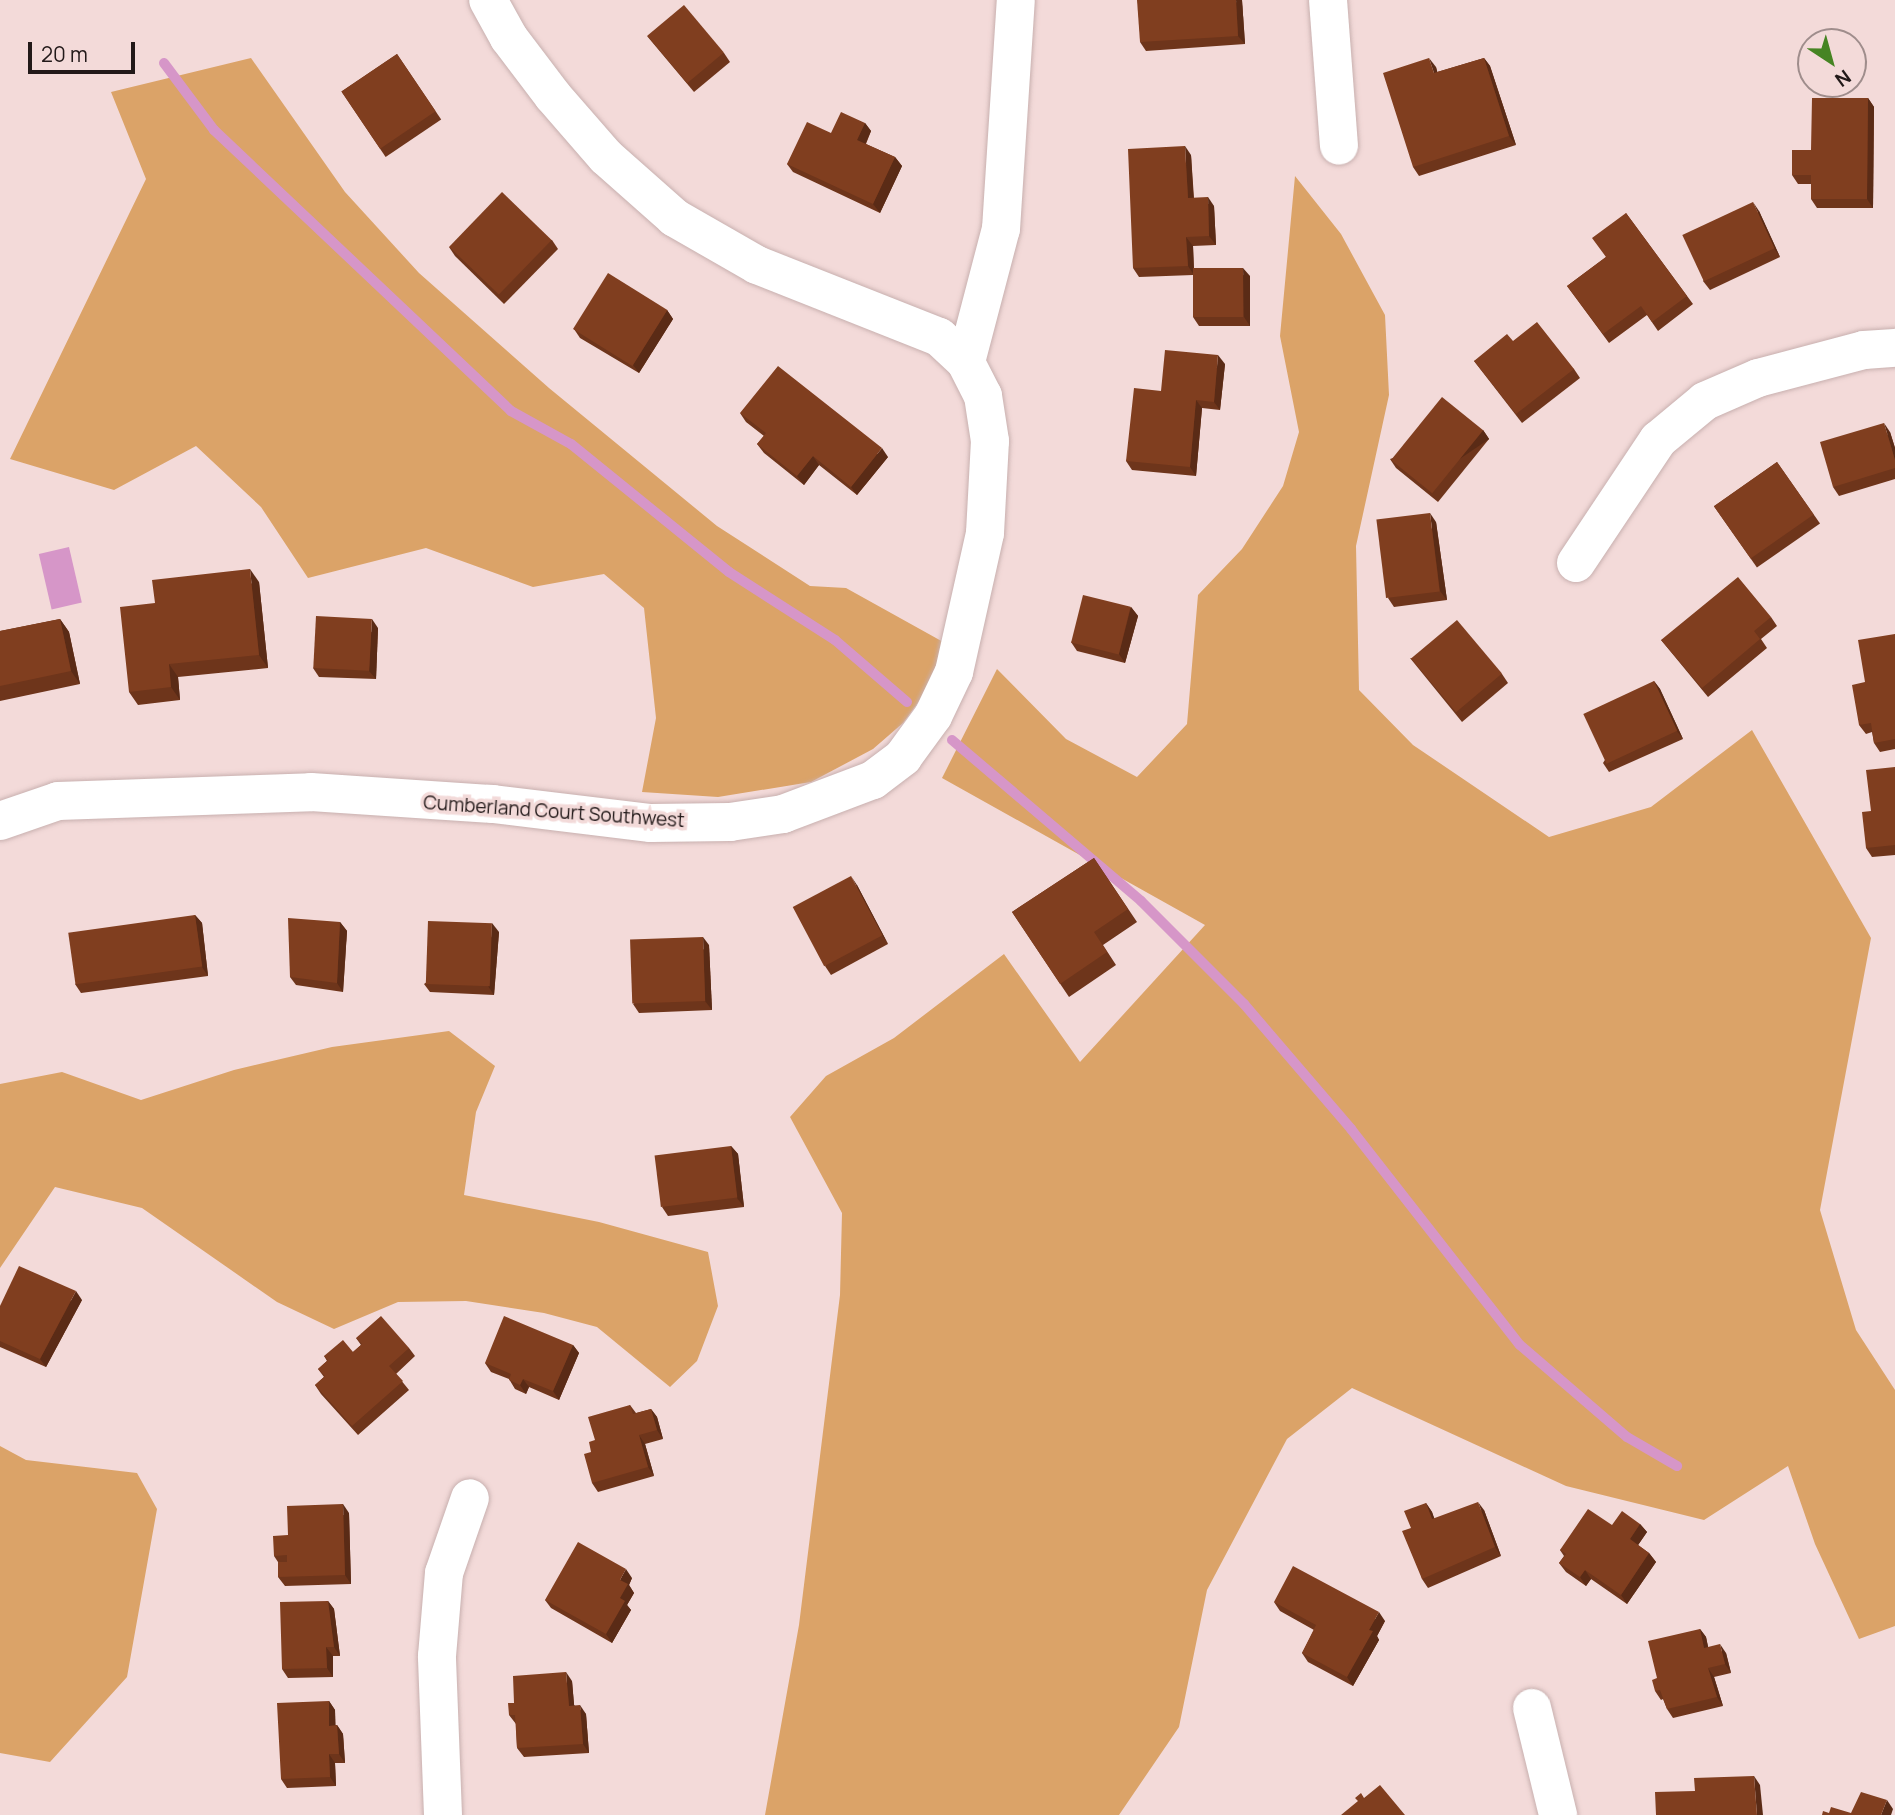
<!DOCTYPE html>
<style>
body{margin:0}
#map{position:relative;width:1895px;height:1815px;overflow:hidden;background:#f3dad9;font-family:Manrope,sans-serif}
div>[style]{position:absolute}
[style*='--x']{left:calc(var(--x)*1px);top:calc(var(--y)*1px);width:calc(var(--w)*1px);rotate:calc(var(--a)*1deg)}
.forest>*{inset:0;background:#dba368}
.water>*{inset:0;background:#d696c8;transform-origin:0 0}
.stream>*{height:10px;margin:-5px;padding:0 5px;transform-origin:5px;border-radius:5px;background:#d696c8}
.roads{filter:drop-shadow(0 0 2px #c8b0af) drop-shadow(0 0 2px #c8b0af)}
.minor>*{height:38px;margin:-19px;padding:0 19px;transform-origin:19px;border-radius:19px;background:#fff}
.wall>*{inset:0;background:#6e351b;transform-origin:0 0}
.shaded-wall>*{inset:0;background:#5a2b16;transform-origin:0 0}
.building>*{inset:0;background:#803e1f;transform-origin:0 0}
span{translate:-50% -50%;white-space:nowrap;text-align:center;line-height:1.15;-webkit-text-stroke:7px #f3dad9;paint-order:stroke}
.street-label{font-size:19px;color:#221919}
.north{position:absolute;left:1797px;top:28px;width:70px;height:70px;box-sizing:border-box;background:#f3dad9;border:2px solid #9f8d8c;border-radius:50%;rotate:144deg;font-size:19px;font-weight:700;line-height:28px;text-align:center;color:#221919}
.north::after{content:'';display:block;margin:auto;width:24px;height:32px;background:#468423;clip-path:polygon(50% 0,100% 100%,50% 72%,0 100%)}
.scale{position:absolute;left:28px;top:42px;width:107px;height:32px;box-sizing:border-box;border:4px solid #221919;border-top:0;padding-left:9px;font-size:21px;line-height:24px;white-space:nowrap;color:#221919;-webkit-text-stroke:5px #f3dad9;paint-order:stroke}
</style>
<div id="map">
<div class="forest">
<div style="clip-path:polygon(251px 58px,345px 192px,419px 273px,549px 388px,717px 526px,810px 586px,846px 588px,945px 643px,933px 682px,903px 723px,873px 749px,811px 782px,718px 797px,642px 792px,656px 718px,644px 608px,604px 574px,533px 587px,426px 548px,308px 578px,261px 507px,196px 446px,114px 490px,10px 459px,146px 179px,111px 92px)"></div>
<div style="clip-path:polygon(1295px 176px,1341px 234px,1385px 315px,1389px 395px,1356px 546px,1359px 690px,1413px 745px,1549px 837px,1651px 807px,1752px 730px,1871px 938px,1820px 1210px,1856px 1330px,1895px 1390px,1895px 1626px,1859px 1639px,1815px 1544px,1788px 1466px,1704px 1520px,1566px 1486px,1352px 1388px,1287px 1439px,1207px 1590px,1179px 1727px,1119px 1815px,765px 1815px,799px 1625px,840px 1295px,842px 1213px,790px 1117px,826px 1076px,894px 1038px,1004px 954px,1080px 1062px,1205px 925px,942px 778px,997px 669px,1066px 739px,1137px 777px,1187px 724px,1198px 595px,1242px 549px,1283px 486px,1299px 432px,1280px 336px)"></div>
<div style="clip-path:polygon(449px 1031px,495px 1066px,476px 1112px,464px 1195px,599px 1222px,708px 1252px,718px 1306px,697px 1361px,670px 1387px,597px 1327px,544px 1313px,466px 1301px,398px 1302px,334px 1329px,277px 1302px,142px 1208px,55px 1187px,0 1268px,0 1084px,62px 1072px,141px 1100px,234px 1070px,332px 1047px)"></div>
<div style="clip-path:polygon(0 1446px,26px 1460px,137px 1473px,157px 1509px,127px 1677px,50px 1762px,0 1753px)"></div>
</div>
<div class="water">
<div style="left:69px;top:547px;width:57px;height:31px;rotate:77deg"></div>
</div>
<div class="stream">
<div style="--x:164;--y:63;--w:84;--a:53.3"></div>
<div style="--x:214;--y:130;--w:409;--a:43.4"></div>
<div style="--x:511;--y:411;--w:68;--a:28.8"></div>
<div style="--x:571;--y:444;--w:203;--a:39"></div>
<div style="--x:729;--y:572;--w:126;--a:32.7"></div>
<div style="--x:835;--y:640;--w:95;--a:40.7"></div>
<div style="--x:952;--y:740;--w:248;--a:40.4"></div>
<div style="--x:1141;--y:901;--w:146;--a:45"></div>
<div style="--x:1244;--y:1004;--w:165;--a:49.4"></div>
<div style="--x:1351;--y:1129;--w:274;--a:52"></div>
<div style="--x:1520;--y:1345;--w:141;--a:40.7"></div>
<div style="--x:1627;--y:1437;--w:58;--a:30.1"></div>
</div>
<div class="roads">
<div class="minor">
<div style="--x:1328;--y:0;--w:146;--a:85.7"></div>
<div style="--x:966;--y:362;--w:138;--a:-75.3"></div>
<div style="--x:1001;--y:229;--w:229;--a:-86.3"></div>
<div style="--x:1576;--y:563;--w:148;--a:-56.3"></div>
<div style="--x:1658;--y:440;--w:61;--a:-39.7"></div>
<div style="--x:1705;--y:401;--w:58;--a:-23.5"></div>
<div style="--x:1758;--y:378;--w:110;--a:-14.8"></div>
<div style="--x:1864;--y:350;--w:31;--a:-4"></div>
<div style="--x:0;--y:821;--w:61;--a:-19"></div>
<div style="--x:58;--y:801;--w:253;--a:-2"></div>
<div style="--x:311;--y:792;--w:182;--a:3.8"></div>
<div style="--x:493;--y:804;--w:159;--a:6.9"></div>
<div style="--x:651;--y:823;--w:79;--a:-0.7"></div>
<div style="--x:730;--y:822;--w:54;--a:-8.6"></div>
<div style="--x:783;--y:814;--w:96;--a:-20.7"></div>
<div style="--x:873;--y:780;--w:38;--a:-37"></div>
<div style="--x:903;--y:757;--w:51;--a:-53.8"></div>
<div style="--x:933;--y:716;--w:49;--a:-64.5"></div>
<div style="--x:954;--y:672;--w:142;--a:-77.4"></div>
<div style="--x:985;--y:533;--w:92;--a:-86.9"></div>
<div style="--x:990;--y:441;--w:46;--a:-98.8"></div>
<div style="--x:983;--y:396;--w:38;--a:-117"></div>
<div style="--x:966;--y:362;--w:37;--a:-137"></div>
<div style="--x:939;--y:337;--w:196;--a:-158.4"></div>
<div style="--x:757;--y:265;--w:95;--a:-150.2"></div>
<div style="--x:675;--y:218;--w:92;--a:-138.5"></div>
<div style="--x:606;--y:157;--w:81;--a:-131"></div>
<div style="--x:553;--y:96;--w:73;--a:-127.2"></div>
<div style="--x:509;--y:38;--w:43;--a:-118.9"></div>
<div style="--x:1532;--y:1708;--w:110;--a:76.3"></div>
<div style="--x:443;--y:1815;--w:159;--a:-92.2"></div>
<div style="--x:437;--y:1656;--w:83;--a:-85.2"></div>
<div style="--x:444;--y:1573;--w:79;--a:-70.9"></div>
</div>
</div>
<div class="wall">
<div style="clip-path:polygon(1242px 0,1245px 44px,1146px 51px,1140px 42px)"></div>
<div style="clip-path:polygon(647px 36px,724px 53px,730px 62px,694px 92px)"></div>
<div style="left:397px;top:54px;width:79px;height:67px;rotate:56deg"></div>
<div style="clip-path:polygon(1484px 58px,1490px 66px,1516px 145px,1419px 176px,1413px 167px,1436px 67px,1437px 72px)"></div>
<div style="clip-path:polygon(1868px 98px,1874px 107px,1873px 208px,1817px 208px,1811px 199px,1811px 184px,1798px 184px,1792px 175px,1811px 150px)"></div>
<div style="clip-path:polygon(865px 123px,871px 131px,866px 144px,895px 157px,902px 166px,880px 213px,793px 172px,787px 164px,831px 133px)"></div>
<div style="clip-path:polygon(1191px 155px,1194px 198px,1214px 206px,1216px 245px,1193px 246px,1194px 268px,1250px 276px,1250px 326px,1199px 326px,1193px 317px,1193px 275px,1139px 277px,1133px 268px)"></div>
<div style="clip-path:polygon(1759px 211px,1780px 257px,1710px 290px,1703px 281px)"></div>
<div style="clip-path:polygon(1626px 213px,1693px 304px,1658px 331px,1647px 315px,1609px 343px,1567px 286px,1606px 257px)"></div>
<div style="clip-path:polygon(552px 240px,558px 249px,504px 304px,455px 256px,449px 247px)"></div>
<div style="clip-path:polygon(667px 310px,673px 319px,639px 373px,580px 338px,574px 329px)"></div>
<div style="clip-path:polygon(1513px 341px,1574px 369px,1580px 378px,1522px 423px,1474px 361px)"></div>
<div style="clip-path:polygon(1225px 364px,1220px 410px,1202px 408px,1196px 476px,1132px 470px,1126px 461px,1161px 391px)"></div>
<div style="clip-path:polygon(740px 413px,888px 457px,857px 495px,819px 465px,804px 485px,764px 453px,757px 444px,764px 436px,746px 422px)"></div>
<div style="clip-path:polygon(1483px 430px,1489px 439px,1438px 502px,1396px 468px,1390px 459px)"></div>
<div style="clip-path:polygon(1890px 432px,1895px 448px,1895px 479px,1839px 496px,1833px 487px)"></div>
<div style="left:1777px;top:462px;width:75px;height:77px;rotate:55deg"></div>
<div style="clip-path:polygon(1436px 522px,1447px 600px,1394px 607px,1388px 598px)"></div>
<div style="clip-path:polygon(259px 582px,268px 668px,178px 677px,180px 700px,138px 705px,129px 692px,155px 603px)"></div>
<div style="clip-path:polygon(1131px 607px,1138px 616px,1125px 663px,1077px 651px,1071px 642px)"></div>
<div style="clip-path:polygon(1771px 617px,1777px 626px,1761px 639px,1767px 648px,1708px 697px,1661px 640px)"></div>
<div style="clip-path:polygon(60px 619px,69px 632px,80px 684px,0 701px,0 631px)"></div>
<div style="clip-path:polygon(378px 628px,376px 679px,319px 677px,313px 668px)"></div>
<div style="clip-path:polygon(1895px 634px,1895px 749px,1880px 752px,1874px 743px,1872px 732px,1866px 734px,1859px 725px,1865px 682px)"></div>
<div style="clip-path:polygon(1410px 658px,1502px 674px,1508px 683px,1462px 722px)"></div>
<div style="clip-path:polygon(1654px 681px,1660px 689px,1683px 739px,1609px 772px,1603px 763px)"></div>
<div style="clip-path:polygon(1895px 767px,1895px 855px,1872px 857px,1866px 848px,1871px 811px)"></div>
<div style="clip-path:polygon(1094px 858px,1137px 922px,1103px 945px,1116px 965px,1069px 997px,1012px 912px)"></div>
<div style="clip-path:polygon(857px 885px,888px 944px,831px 975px,825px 966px)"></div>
<div style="clip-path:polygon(195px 915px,202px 923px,208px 976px,81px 993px,75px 984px)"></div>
<div style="clip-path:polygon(340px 922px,347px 931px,343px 992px,296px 985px,290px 977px)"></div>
<div style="clip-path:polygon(499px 932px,494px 995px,430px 992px,424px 984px)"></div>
<div style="clip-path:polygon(709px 945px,712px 1010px,639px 1013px,633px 1004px)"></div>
<div style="clip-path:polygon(731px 1146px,738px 1154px,744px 1207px,668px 1216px,662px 1207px)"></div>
<div style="clip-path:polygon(82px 1300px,46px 1367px,0 1347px,0 1306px)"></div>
<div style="clip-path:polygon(356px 1338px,409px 1348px,415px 1356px,396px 1374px,409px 1390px,358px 1435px,321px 1394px,315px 1385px,324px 1377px,318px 1369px,327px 1361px,324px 1356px,353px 1352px,361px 1345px)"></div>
<div style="clip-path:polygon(573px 1345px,579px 1353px,559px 1400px,529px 1387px,526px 1394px,515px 1389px,509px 1379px,491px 1372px,485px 1363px)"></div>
<div style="clip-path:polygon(630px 1405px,636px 1413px,651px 1409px,657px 1417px,663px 1439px,645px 1444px,654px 1476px,598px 1492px,592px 1483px,595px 1440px)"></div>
<div style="clip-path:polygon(1426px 1503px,1432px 1512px,1434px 1519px,1484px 1510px,1501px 1556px,1428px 1588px,1422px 1579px,1411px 1528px)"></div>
<div style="clip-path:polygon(349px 1513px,351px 1584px,285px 1586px,278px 1577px,278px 1562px,274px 1556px,288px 1535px)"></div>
<div style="clip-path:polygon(1640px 1524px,1647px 1532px,1638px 1545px,1649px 1553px,1656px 1562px,1627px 1604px,1591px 1579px,1586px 1586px,1566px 1572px,1559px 1563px,1564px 1556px,1560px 1550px,1612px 1525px)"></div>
<div style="clip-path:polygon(632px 1578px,629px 1585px,634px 1593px,627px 1605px,631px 1610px,612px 1643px,551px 1608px,545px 1600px)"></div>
<div style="clip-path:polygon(328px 1601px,334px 1609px,340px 1656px,333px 1656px,333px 1677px,288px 1678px,282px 1669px)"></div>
<div style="clip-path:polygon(1274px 1602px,1385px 1621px,1377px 1636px,1379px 1640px,1353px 1686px,1308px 1662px,1302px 1653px,1314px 1630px,1280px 1611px)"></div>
<div style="clip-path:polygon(1700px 1629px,1706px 1637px,1708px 1647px,1726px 1653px,1731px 1673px,1714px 1677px,1723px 1706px,1673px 1718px,1667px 1709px,1663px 1699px,1661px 1700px,1655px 1691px,1657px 1678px)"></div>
<div style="clip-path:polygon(572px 1681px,574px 1705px,586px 1714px,589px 1753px,524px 1757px,517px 1748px,516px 1724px,509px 1715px,514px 1703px)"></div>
<div style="clip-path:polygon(329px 1701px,335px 1710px,335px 1725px,337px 1725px,343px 1734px,345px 1763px,335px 1763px,336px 1786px,287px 1788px,281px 1779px)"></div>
</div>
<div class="shaded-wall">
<div style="clip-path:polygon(1236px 0,1242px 0,1245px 44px,1238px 36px)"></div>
<div style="clip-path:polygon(1429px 58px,1436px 67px,1440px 82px,1434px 73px)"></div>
<div style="clip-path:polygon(1484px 58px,1490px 66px,1516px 145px,1509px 136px)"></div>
<div style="clip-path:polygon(1868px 98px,1874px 107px,1873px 208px,1867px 199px)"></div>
<div style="clip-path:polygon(865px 123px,871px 131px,863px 149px,857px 140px)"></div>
<div style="clip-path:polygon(1185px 146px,1191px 155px,1194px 207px,1188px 198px)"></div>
<div style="clip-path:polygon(895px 157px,902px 166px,880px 213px,873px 204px)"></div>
<div style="clip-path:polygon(1208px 197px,1214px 206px,1216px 245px,1209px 236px)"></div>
<div style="clip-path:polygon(1753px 202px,1759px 211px,1780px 257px,1774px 248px)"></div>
<div style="clip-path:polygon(1186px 237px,1193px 246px,1194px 275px,1188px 266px)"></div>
<div style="clip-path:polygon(1243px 268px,1250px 276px,1250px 326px,1244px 317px)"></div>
<div style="clip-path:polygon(667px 310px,673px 319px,639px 373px,633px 365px)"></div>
<div style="clip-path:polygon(1218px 355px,1225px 364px,1220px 410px,1214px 402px)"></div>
<div style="clip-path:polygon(1196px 400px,1202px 408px,1196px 476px,1190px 467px)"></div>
<div style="clip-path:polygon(1884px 423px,1890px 432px,1895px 448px,1895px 460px)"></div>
<div style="left:1483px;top:430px;width:11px;height:81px;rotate:56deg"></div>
<div style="clip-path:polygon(882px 448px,888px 457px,857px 495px,851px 487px)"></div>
<div style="clip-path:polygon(813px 456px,819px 465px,804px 485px,797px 476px)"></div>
<div style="clip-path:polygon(1430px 513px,1436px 522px,1447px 600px,1440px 591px)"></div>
<div style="clip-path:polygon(250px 569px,259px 582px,268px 668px,259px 655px)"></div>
<div style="clip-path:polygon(1131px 607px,1138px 616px,1125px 663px,1119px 654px)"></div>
<div style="clip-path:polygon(60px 619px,69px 632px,80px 684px,71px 671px)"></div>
<div style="clip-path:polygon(372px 619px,378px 628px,376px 679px,369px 671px)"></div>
<div style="clip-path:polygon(169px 664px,178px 677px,180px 700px,171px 687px)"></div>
<div style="clip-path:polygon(1654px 681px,1660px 689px,1683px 739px,1677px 731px)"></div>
<div style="clip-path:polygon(851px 876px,857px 885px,888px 944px,882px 935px)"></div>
<div style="clip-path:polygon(195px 915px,202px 923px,208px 976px,202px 967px)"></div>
<div style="clip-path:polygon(340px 922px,347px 931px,343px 992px,337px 983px)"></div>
<div style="clip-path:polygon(492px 923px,499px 932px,494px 995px,488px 986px)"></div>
<div style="clip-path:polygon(703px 937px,709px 945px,712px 1010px,705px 1001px)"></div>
<div style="clip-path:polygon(731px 1146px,738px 1154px,744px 1207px,737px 1198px)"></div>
<div style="clip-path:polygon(76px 1291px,82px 1300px,46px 1367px,40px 1359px)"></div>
<div style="clip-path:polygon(573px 1345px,579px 1353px,559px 1400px,553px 1391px)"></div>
<div style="clip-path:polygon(523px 1379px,529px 1387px,526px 1394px,520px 1385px)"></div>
<div style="clip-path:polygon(651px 1409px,657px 1417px,663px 1439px,657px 1430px)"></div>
<div style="clip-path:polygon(639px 1435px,645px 1444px,654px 1476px,648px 1467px)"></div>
<div style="clip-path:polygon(1478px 1502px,1484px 1510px,1501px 1556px,1495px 1547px)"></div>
<div style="clip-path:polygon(1426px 1503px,1432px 1512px,1438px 1528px,1432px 1519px)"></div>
<div style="clip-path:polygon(343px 1504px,349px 1513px,351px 1584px,345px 1575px)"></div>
<div style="clip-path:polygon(1640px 1524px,1647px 1532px,1636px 1548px,1630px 1539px)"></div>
<div style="clip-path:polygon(1649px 1553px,1656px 1562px,1627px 1604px,1621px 1595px)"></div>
<div style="clip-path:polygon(626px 1569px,632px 1578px,629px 1585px,634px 1593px,627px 1605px,631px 1610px,612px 1643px,606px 1634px,620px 1598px,620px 1580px)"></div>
<div style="clip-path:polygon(1585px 1570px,1591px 1579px,1586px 1586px,1580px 1577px)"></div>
<div style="clip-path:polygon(328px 1601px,334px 1609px,340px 1656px,334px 1647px)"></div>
<div style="clip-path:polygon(1379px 1612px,1385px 1621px,1377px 1636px,1379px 1640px,1353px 1686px,1347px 1677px,1369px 1630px)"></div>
<div style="clip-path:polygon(1700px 1629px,1706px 1637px,1710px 1656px,1704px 1648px)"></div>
<div style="clip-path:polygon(1720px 1644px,1726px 1653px,1731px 1673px,1725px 1664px)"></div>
<div style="clip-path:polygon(326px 1647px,333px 1656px,333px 1677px,327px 1668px)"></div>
<div style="clip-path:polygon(1708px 1668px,1714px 1677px,1723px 1706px,1717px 1697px)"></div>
<div style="clip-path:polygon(566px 1672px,572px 1681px,575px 1715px,569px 1706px)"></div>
<div style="clip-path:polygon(329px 1701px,335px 1710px,336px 1734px,329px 1726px)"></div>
<div style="clip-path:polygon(580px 1705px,586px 1714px,589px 1753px,583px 1744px)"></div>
<div style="clip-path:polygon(337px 1725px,343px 1734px,345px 1763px,339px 1754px)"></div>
<div style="clip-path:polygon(329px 1754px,335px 1763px,336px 1786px,330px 1777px)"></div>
<div style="clip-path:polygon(1754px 1776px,1760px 1785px,1763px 1815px,1757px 1815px)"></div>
<div style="clip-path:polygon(1887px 1800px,1893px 1809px,1891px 1815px,1881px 1815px)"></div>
</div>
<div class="building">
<div style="clip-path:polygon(1137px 0,1236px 0,1238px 36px,1140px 42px)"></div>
<div style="left:684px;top:5px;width:62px;height:48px;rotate:50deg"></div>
<div style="left:397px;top:54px;width:69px;height:67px;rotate:56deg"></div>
<div style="clip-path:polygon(1429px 58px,1434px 73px,1484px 58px,1509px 136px,1413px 167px,1383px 73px)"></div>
<div style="clip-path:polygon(1812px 98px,1868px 98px,1867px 199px,1811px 199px,1811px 175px,1792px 175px,1792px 150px,1811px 150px)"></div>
<div style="clip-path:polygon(841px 112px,865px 123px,857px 140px,895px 157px,873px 204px,787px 164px,807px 122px,831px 133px)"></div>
<div style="clip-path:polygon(1185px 146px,1188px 198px,1208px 197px,1209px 236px,1186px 237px,1188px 266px,1133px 268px,1128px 149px)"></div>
<div style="left:502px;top:192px;width:69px;height:76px;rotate:44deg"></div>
<div style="left:1753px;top:202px;width:51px;height:78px;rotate:65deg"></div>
<div style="clip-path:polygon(1626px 213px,1687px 296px,1652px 322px,1641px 306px,1603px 334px,1567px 286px,1606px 257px,1592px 238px)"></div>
<div style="left:1193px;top:268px;width:50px;height:49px"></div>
<div style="left:608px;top:273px;width:70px;height:66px;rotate:32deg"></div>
<div style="clip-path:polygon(1537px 322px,1574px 369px,1516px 414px,1474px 361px,1507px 334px,1513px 341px)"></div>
<div style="clip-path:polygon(1165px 350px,1218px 355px,1214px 402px,1196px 400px,1190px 467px,1126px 461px,1134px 388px,1161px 391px)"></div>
<div style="clip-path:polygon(778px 366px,882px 448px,851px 487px,813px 456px,797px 476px,757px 444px,766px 433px,740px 413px)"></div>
<div style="left:1442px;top:397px;width:53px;height:81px;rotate:39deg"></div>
<div style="clip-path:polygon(1884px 423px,1895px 460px,1895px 468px,1833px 487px,1820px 442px)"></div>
<div style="left:1777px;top:462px;width:64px;height:77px;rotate:55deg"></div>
<div style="left:1430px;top:513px;width:79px;height:54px;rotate:83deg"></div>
<div style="clip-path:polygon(250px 569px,259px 655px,169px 664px,171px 687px,129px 692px,120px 607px,155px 603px,152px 580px)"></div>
<div style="clip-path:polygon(1738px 577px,1771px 617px,1754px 631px,1760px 639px,1702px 688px,1661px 640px)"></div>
<div style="left:1083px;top:595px;width:49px;height:49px;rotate:14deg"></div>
<div style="left:316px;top:616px;width:56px;height:52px;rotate:3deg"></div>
<div style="clip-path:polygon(60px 619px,71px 671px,0 686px,0 631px)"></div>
<div style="left:1457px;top:620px;width:70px;height:60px;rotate:50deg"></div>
<div style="clip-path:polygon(1895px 634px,1895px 739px,1874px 743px,1871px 723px,1859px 725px,1852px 685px,1865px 682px,1858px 640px)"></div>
<div style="left:1654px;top:681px;width:55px;height:78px;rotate:65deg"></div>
<div style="clip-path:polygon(1895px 767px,1895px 845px,1866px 848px,1862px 812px,1871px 811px,1866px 770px)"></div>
<div style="clip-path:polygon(1094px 858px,1128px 909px,1094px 932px,1107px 952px,1060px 984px,1012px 912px)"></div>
<div style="left:851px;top:876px;width:67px;height:66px;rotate:62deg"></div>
<div style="left:195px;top:915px;width:52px;height:128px;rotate:82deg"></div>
<div style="clip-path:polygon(288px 918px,340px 922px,337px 983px,290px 977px)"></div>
<div style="left:428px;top:921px;width:64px;height:63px;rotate:2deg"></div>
<div style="left:703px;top:937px;width:64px;height:73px;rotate:88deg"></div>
<div style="left:731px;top:1146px;width:52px;height:77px;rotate:83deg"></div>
<div style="clip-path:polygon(19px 1266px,76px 1291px,40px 1359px,0 1341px,0 1306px)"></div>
<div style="clip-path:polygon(381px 1316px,409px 1348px,389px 1366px,403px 1381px,352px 1426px,315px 1385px,325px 1376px,318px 1369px,328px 1360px,324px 1356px,343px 1340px,353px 1352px,362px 1344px,356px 1338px)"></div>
<div style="clip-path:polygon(504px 1316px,573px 1345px,553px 1391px,523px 1379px,520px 1385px,509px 1380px,511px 1374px,485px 1363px)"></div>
<div style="clip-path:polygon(630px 1405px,633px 1414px,651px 1409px,657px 1430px,639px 1435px,648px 1467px,592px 1483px,584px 1454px,591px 1452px,589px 1442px,595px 1440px,588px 1417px)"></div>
<div style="clip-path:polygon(1478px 1502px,1495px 1547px,1422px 1579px,1402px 1531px,1411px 1528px,1404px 1511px,1426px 1503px,1432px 1519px)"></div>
<div style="clip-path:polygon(343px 1504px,345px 1575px,278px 1577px,278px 1562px,287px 1562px,287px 1555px,274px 1556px,273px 1536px,288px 1535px,287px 1506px)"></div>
<div style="clip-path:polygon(1588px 1509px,1612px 1525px,1622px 1511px,1640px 1524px,1630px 1539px,1649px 1553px,1621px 1595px,1585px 1570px,1580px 1577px,1559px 1563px,1566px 1554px,1560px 1550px)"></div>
<div style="clip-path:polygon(578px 1542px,626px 1569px,620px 1580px,628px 1584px,620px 1598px,625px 1601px,606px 1634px,545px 1600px)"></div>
<div style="clip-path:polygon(1293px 1566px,1379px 1612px,1369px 1630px,1373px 1631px,1347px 1677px,1302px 1653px,1316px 1625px,1274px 1602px)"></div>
<div style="clip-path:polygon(328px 1601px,334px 1647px,326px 1647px,327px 1668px,282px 1669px,280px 1602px)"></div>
<div style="clip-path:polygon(1700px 1629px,1704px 1648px,1720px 1644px,1725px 1664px,1708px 1668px,1717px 1697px,1667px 1709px,1660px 1690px,1655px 1691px,1652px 1680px,1657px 1678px,1648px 1641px)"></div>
<div style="clip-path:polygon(566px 1672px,569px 1706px,580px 1705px,583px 1744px,517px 1748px,515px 1715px,509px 1715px,508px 1703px,514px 1703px,513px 1676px)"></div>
<div style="clip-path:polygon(329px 1701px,329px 1726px,337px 1725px,339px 1754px,329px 1754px,330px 1777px,281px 1779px,277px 1703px)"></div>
<div style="clip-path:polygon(1754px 1776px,1757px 1815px,1656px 1815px,1655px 1792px,1695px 1791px,1694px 1778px)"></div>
<div style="clip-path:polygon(1380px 1785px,1405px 1815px,1341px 1815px,1358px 1801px,1355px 1798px,1361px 1793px,1364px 1798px)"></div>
<div style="clip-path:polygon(1861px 1792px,1887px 1800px,1881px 1815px,1822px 1815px,1823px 1811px,1829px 1813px,1831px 1807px,1851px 1813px)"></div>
</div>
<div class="street-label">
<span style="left:554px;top:812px;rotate:4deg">Cumberland Court Southwest</span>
</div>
<div class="north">N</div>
<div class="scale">20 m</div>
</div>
